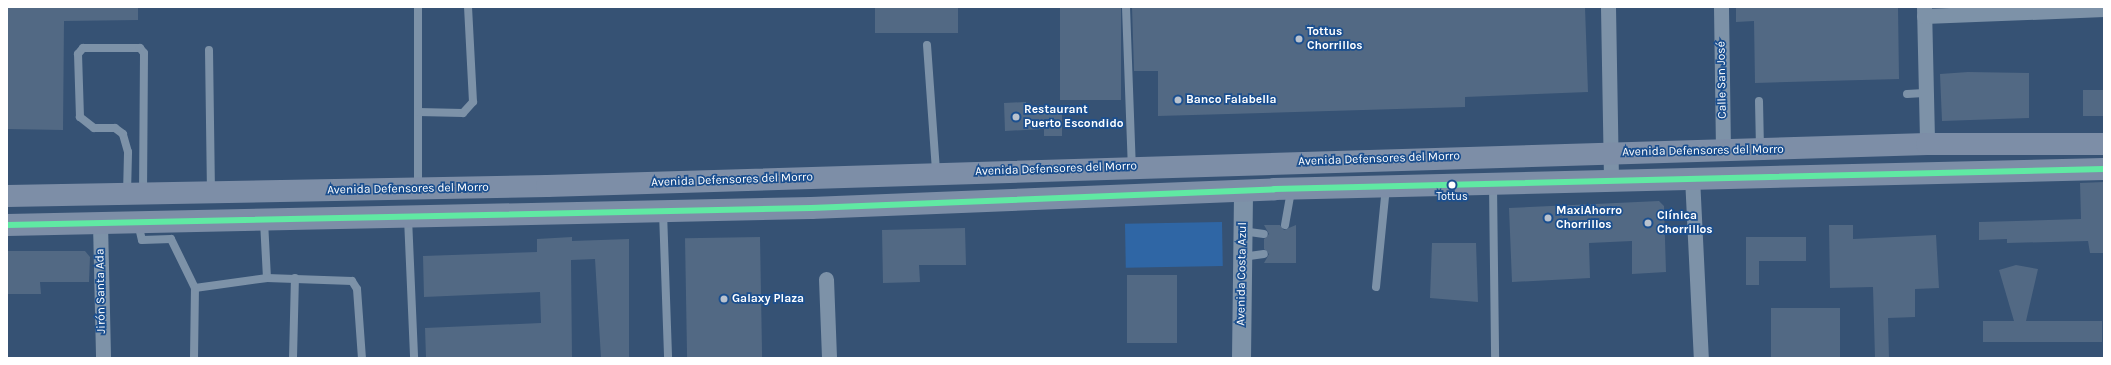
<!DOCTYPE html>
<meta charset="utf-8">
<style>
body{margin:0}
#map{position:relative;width:2111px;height:365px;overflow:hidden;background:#365274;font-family:Karla,sans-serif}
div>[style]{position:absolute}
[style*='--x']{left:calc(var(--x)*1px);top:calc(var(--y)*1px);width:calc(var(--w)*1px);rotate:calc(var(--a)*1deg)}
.green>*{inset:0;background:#2f66a5;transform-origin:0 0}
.building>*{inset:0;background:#526984;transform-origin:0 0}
.service>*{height:8px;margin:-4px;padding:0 4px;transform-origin:4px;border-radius:4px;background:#7d92a8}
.minor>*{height:15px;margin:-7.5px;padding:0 7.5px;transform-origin:7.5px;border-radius:7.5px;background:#7d92a8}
.tertiary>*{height:19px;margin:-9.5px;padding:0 9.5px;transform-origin:9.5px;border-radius:9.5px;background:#7d92a8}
.primary>*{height:22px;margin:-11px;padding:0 11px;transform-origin:11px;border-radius:11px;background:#7d8ea7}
.bus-1>*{height:6px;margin:-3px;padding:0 3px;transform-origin:3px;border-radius:3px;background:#60e9a3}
.dots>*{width:11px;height:11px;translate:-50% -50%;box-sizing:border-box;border:2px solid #1b4f8f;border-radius:50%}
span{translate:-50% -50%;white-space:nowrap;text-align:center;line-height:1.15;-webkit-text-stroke:3.5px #1b4f8f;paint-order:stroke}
.bus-label{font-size:11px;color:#fff}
.poi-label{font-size:12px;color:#fff;font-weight:700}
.left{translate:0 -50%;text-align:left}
.street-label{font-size:12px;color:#fff}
.frame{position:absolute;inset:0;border:8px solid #fff;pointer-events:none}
</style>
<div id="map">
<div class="green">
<div style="left:1222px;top:222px;width:44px;height:97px;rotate:89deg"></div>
</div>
<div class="building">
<div style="clip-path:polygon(7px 7px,138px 7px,138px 20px,64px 21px,63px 130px,7px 129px)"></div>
<div style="left:875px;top:7px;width:83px;height:26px"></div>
<div style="left:1060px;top:7px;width:61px;height:93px"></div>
<div style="clip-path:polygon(1132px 7px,1585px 7px,1588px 92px,1465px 97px,1465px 107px,1158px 116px,1158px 71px,1134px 71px)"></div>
<div style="clip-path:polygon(1736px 7px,1898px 7px,1899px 79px,1755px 83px,1754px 21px,1736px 22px)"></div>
<div style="clip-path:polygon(1968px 72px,2029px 73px,2029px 118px,1942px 121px,1940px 74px)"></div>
<div style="left:2083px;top:90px;width:21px;height:26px"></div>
<div style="clip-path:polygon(1026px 102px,1027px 109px,1062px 109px,1062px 136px,1044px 136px,1044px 129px,1005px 131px,1004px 103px)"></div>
<div style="clip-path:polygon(2104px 182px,2104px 253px,2090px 253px,2088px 241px,2007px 243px,2007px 239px,1979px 240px,1979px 222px,2081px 219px,2080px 183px)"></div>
<div style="clip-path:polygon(1659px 201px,1664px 206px,1666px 272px,1632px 274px,1632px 241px,1589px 243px,1590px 278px,1512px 282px,1509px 208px)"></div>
<div style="clip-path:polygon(1264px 225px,1280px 225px,1284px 230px,1296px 225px,1296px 263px,1264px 263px,1269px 254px,1264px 249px,1264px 239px,1269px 234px)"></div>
<div style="clip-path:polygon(1829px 225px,1853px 225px,1853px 239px,1936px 235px,1939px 288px,1915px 289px,1915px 317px,1888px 318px,1889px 358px,1875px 358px,1873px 287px,1830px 288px)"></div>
<div style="clip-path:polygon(965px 228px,966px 265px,919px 265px,920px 282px,883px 283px,882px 230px)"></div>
<div style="clip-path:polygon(572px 237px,572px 241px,629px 239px,629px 358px,601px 358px,595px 259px,571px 260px,572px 358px,426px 358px,425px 328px,541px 323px,540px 292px,424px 297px,423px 256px,537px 252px,537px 239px)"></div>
<div style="left:760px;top:237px;width:121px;height:75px;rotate:89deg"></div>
<div style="clip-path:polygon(1746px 237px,1806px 237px,1806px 261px,1759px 261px,1759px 285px,1746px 285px)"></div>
<div style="clip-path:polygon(1432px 243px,1476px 243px,1478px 302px,1430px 298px)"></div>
<div style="clip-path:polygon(7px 251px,85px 251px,90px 257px,89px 282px,40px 282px,41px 294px,7px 294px)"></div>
<div style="clip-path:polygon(2016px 265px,2038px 269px,2026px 321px,2102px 321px,2102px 342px,1983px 342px,1983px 321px,2014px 321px,1999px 270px)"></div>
<div style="left:1127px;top:275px;width:50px;height:68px"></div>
<div style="left:1840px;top:308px;width:50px;height:69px;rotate:90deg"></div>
</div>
<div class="service">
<div style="--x:418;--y:7;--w:181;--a:90"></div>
<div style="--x:1126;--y:7;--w:160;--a:87.9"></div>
<div style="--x:927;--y:45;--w:127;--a:85.9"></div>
<div style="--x:209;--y:50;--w:142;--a:89.2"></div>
<div style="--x:1907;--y:94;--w:17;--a:-3"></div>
<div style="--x:1759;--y:101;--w:47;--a:88.8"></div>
<div style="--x:418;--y:112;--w:45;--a:1.3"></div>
<div style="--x:463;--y:113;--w:15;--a:-48"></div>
<div style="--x:473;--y:102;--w:95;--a:-93"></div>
<div style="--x:1493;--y:185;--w:173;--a:89.3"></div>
<div style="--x:127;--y:194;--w:42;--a:-88.6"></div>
<div style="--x:128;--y:152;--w:19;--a:-106"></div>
<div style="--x:123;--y:134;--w:10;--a:-143"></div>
<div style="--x:115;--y:128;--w:21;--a:180"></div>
<div style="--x:94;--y:128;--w:18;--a:-142"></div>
<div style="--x:80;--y:117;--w:63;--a:-91.8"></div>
<div style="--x:78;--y:54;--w:8;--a:-50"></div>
<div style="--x:83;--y:48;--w:57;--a:0"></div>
<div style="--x:140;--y:48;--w:6;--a:51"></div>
<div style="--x:144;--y:53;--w:140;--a:90.4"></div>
<div style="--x:663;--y:212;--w:146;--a:88"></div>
<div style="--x:408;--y:218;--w:140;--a:87.5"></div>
<div style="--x:264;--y:221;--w:57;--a:87"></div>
<div style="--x:267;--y:278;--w:85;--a:2"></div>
<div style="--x:352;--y:281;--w:9;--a:58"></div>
<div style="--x:357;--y:289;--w:69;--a:85.9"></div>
<div style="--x:138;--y:223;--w:17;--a:77"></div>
<div style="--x:142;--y:240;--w:29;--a:-2"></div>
<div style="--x:171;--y:239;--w:55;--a:63.9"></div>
<div style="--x:1285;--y:225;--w:36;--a:-80"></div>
<div style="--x:1242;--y:231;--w:22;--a:8"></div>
<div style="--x:1242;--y:257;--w:22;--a:-8"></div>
<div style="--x:1376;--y:287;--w:100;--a:-84.3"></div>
<div style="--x:194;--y:358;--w:70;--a:-89.2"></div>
<div style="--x:195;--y:288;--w:73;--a:-7.9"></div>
<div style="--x:293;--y:358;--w:80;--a:-88.6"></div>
</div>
<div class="minor">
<div style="--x:1608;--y:7;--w:173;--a:89"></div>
<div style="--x:1721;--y:7;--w:145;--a:89.2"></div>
<div style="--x:1924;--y:7;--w:137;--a:88.7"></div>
<div style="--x:1924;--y:16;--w:180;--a:-2.2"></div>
<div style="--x:1692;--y:177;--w:181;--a:87.2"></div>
<div style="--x:100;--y:223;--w:135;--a:88.7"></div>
<div style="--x:826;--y:279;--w:79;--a:87.8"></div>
</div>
<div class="tertiary">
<div style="--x:1241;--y:358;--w:167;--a:-89.3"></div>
</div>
<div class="primary">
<div style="--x:7;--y:196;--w:540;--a:-1.06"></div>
<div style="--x:547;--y:186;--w:1381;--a:-1.74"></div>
<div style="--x:1927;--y:144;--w:177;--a:0"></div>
<div style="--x:7;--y:225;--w:804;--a:-1.21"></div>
<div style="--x:811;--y:208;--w:463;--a:-2.3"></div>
<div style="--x:1274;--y:189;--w:830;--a:-1.38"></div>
</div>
<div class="bus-1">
<div style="--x:7;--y:225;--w:804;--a:-1.21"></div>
<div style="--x:811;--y:208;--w:463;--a:-2.3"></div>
<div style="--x:1274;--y:189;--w:830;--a:-1.38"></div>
</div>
<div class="dots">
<div style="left:1299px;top:39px;background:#b9c2ce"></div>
<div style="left:1178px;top:100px;background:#b9c2ce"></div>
<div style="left:1016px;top:117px;background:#b9c2ce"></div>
<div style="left:1452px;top:185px;background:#fff"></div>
<div style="left:1548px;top:218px;background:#b9c2ce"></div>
<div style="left:1648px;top:223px;background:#b9c2ce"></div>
<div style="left:724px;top:299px;background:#b9c2ce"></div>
</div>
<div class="bus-label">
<span style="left:1452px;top:197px">Tottus</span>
</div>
<div class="poi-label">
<span class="left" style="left:1307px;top:39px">Tottus<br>Chorrillos</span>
<span class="left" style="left:1186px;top:100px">Banco Falabella</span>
<span class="left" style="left:1024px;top:117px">Restaurant<br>Puerto Escondido</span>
<span class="left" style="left:1556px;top:218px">MaxiAhorro<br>Chorrillos</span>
<span class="left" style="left:1657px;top:223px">Clínica<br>Chorrillos</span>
<span class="left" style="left:732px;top:299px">Galaxy Plaza</span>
</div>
<div class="street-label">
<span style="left:1722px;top:80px;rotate:-91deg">Calle San José</span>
<span style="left:1703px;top:151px;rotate:-1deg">Avenida Defensores del Morro</span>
<span style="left:1379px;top:159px;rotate:-2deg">Avenida Defensores del Morro</span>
<span style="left:1056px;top:169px;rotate:-2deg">Avenida Defensores del Morro</span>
<span style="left:732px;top:180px;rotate:-2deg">Avenida Defensores del Morro</span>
<span style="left:408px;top:189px;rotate:-1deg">Avenida Defensores del Morro</span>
<span style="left:1242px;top:274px;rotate:-89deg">Avenida Costa Azul</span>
<span style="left:101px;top:291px;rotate:-91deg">Jirón Santa Ada</span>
</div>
<div class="frame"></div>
</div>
